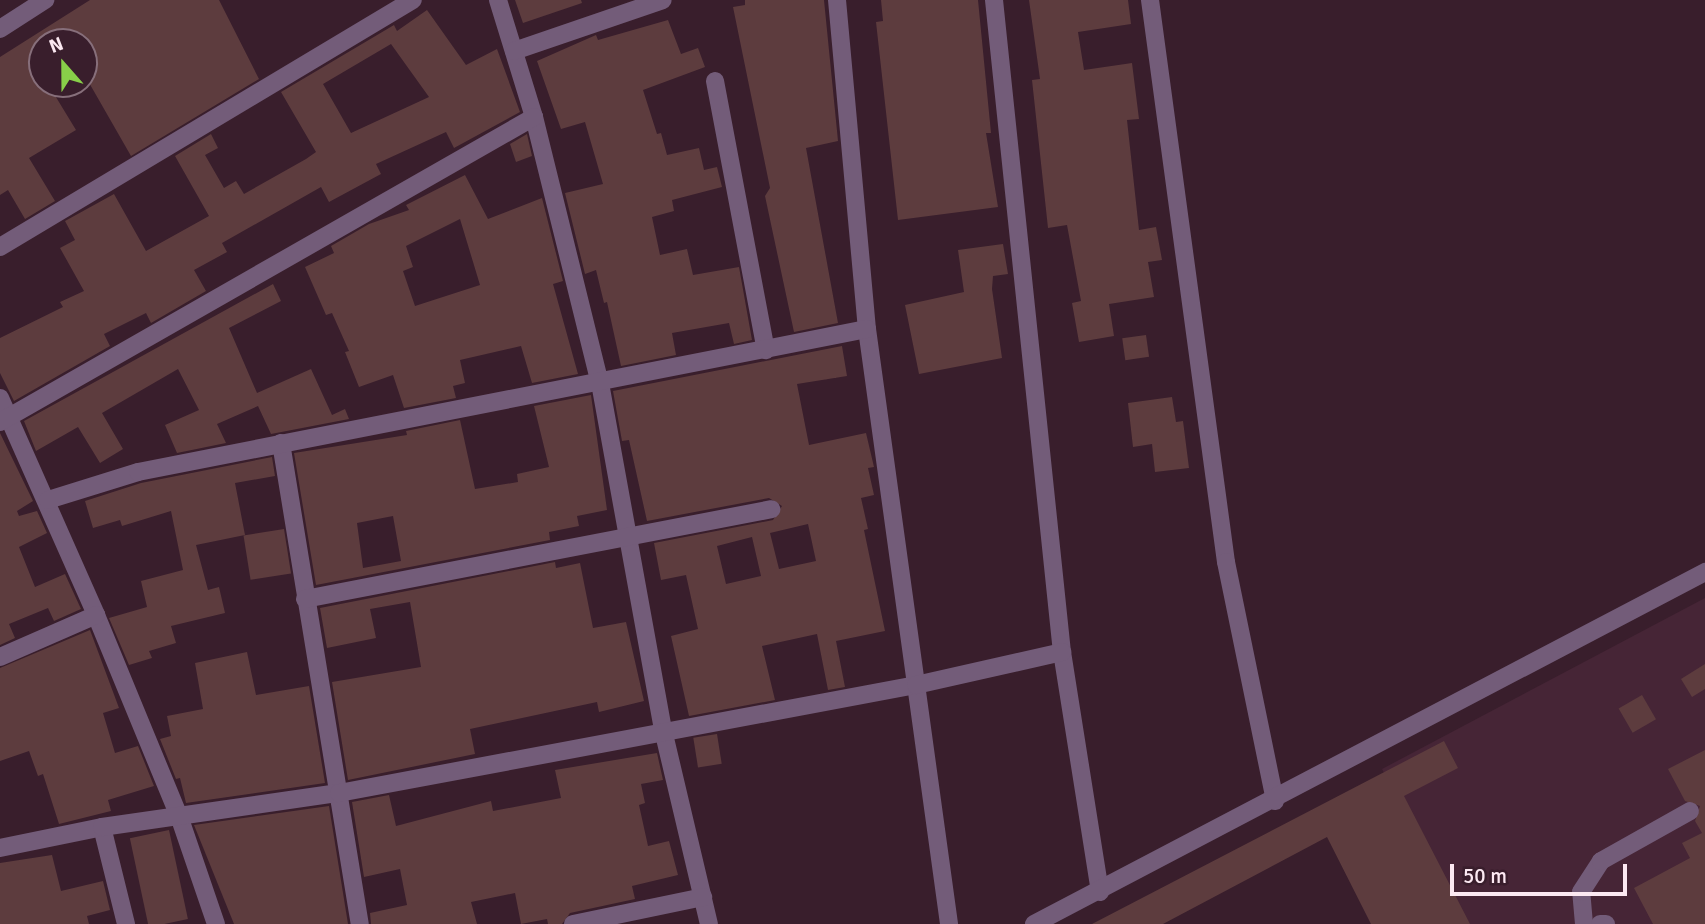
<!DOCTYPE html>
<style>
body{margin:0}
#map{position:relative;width:1705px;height:924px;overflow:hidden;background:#391e2c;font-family:Signika,sans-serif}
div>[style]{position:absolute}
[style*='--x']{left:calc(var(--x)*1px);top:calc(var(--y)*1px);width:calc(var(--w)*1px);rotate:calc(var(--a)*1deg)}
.built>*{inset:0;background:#462536}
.building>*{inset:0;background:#5d3c3e;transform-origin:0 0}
.minor>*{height:18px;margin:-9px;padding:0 9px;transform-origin:9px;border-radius:9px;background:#735c79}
span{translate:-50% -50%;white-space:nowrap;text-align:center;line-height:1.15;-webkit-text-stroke:6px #391e2c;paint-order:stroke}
.north{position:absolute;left:28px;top:28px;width:70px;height:70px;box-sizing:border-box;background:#391e2c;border:2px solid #876f7b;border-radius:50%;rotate:339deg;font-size:19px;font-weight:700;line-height:28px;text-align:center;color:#fce9f2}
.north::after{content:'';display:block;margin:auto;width:24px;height:32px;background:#88cf49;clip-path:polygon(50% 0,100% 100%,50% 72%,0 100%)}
.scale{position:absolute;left:1450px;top:864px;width:177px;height:32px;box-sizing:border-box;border:4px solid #fce9f2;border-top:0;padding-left:9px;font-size:21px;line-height:24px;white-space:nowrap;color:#fce9f2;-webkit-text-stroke:5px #391e2c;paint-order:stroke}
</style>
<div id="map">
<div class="built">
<div style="clip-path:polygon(1705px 598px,1705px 924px,1463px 924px,1382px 769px)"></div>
</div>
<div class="building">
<div style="clip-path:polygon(90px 0,219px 0,259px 79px,131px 156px,84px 74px,84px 42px,42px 42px,42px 84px,48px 84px,76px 130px,29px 158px,55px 201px,25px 219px,8px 190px,0 195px,0 57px)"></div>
<div style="clip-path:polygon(515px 0,581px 0,582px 3px,523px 23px)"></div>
<div style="clip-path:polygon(745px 0,824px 0,838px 141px,806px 148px,838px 323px,794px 332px,765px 196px,770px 188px,733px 7px,745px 5px)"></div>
<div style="clip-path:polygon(881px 0,978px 0,991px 133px,986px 133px,998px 207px,898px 220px,876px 22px,883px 21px)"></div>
<div style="clip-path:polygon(1029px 0,1128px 0,1131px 24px,1078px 32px,1084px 70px,1132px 63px,1139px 119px,1127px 120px,1139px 230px,1156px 227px,1162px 260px,1148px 262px,1154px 297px,1109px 304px,1114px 336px,1079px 342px,1072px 303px,1081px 301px,1067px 225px,1048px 228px,1032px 80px,1040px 79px)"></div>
<div style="clip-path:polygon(evenodd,427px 10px,466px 65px,497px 49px,520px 112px,454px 148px,446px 132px,376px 164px,381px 174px,329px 202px,321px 187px,222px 243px,227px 252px,194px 270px,206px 291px,151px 323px,146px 313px,104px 334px,110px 346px,14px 401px,0 373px,0 338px,63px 307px,60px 302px,84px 291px,60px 248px,75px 240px,65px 221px,114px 194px,146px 251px,209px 216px,175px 156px,211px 134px,218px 148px,205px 155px,224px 188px,236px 181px,244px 194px,306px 159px,316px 152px,281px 92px,394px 25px,397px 31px,427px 10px,391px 44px,429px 97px,351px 133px,323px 84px,391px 44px)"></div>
<div style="clip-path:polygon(668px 20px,681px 54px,698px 48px,705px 67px,643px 90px,657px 134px,661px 133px,667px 155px,699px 148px,704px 170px,717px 167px,722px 187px,672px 200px,674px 211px,652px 217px,660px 255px,687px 249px,693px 275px,739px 267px,752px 340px,734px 344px,729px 323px,672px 333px,676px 355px,621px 366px,607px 302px,604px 303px,596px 270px,585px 274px,565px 193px,603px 184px,585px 122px,561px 129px,537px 61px,596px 35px,598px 40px)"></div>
<div style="clip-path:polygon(527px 134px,532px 156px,516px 162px,510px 144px)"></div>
<div style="clip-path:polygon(evenodd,465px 175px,488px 219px,542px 198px,563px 281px,553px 284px,578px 374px,532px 383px,521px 346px,460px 360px,465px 383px,453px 386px,456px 398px,404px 408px,393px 375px,359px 387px,345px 352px,349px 351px,332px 313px,326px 315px,305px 267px,334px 253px,331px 246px,369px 224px,409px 210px,406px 205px,465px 175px,460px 219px,480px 285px,415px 306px,403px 271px,413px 267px,406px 246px,460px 219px)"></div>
<div style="clip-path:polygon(1003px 244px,1008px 274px,993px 276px,992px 289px,1002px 358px,919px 374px,905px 305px,964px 292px,958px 250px)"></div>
<div style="clip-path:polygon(273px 284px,281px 301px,229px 328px,257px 393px,311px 369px,332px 415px,345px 409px,349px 419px,271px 434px,258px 406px,217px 424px,226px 443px,177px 453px,165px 425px,199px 410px,178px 369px,102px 413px,123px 449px,100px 463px,78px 427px,36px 451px,24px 421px)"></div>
<div style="left:1146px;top:335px;width:22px;height:24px;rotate:82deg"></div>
<div style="clip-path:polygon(evenodd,842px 346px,847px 376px,797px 384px,809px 445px,866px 433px,874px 467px,868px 468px,874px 495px,861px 498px,868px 529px,864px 530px,885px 631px,836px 641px,845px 687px,828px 690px,817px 634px,762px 646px,775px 700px,689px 716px,671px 636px,698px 629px,686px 575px,661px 580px,654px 543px,773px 520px,782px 506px,769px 498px,647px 521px,629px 440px,622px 441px,613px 391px,842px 346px,808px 524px,816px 561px,779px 569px,770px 533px,808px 524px,842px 346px,752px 537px,761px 576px,726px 584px,717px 546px,752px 537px)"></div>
<div style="clip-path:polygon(evenodd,591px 395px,607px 510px,577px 516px,579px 526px,549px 532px,550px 540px,316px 585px,294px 453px,407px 435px,406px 431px,460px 420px,475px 489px,518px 482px,517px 474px,549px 467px,534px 406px,591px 395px,393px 516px,401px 561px,363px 568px,357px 523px,393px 516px)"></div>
<div style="clip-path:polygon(1172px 397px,1176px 422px,1183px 421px,1189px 468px,1155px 472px,1152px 444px,1133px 447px,1128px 403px)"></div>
<div style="clip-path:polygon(0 433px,33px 501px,17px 511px,19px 516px,37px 511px,47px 533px,19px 547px,35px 587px,65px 574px,81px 609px,54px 621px,48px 608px,9px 624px,15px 638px,0 645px)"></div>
<div style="clip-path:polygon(272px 457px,275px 476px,235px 483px,245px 535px,196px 545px,208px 590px,219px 587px,225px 613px,171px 626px,176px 643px,149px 651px,152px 658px,129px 665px,109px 618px,147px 607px,141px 581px,183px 570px,171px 511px,122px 526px,120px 520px,93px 528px,85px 501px,141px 483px)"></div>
<div style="left:284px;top:529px;width:45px;height:41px;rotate:81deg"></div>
<div style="clip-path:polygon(555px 562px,556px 568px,580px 563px,593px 628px,626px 622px,644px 701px,599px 712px,597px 702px,470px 729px,475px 754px,348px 780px,332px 682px,421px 667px,410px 602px,370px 609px,376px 638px,327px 648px,320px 608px)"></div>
<div style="clip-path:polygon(90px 630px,119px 708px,103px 713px,115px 753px,138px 746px,154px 786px,108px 800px,111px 811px,59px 824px,43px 774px,38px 776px,29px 751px,0 761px,0 668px)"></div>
<div style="clip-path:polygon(247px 652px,256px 695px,309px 686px,325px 783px,186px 803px,180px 778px,176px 779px,160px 739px,171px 736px,167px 716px,203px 709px,195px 663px)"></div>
<div style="clip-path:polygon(1705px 664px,1705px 689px,1692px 697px,1681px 679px)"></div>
<div style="left:1642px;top:695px;width:28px;height:27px;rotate:60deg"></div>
<div style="left:717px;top:734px;width:30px;height:24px;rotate:81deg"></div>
<div style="clip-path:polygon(1444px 741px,1458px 768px,1404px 796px,1470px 924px,1371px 924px,1327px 837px,1163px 924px,1092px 924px)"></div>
<div style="clip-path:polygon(1705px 750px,1705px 924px,1653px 924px,1634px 888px,1690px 858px,1682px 843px,1702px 833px,1695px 821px,1700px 806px,1685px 801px,1668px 769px)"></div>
<div style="clip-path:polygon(657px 753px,663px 780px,641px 784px,645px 803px,639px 805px,648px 846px,669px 841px,678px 875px,632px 886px,635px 899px,570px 913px,562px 924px,548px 924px,547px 919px,521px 924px,515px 893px,471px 902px,477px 924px,371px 924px,370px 913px,407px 905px,400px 869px,364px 877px,352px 802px,389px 795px,396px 826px,491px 801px,493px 811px,561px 798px,555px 770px)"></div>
<div style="clip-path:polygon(329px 806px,348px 924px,234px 924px,194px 825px)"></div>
<div style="left:169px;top:830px;width:91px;height:40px;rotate:78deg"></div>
<div style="clip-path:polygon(52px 855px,61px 891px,103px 881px,110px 910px,87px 916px,89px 924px,0 924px,0 863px)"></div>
</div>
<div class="minor">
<div style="--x:498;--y:0;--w:122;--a:72.9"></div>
<div style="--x:534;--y:117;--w:274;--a:76.1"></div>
<div style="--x:600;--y:383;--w:357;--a:79.7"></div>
<div style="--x:664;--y:734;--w:195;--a:76.7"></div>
<div style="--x:837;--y:0;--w:330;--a:84.8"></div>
<div style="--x:867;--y:329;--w:601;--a:82.15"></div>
<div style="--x:994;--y:0;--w:656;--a:84.05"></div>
<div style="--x:1062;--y:652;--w:243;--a:81"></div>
<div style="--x:1150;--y:0;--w:567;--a:82.3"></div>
<div style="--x:1226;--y:562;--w:244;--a:78.4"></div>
<div style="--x:0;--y:29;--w:54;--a:-32.8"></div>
<div style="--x:514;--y:51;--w:157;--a:-18.9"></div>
<div style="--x:715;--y:81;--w:274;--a:79.3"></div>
<div style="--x:0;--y:247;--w:481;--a:-30.9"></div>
<div style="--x:0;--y:398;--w:237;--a:66.1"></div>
<div style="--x:96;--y:615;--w:217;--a:67.6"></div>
<div style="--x:179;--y:816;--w:114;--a:71.1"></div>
<div style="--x:0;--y:422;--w:615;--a:-29.73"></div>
<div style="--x:281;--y:443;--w:487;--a:80.7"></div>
<div style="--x:48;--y:500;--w:94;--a:-17.3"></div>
<div style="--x:138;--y:472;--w:743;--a:-11.1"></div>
<div style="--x:305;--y:599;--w:475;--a:-10.9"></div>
<div style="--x:0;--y:657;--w:105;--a:-23.6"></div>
<div style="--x:102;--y:827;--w:100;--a:76.1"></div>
<div style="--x:0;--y:848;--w:104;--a:-11.6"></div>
<div style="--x:102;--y:827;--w:239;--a:-8.2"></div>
<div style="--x:339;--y:793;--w:587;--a:-10.6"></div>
<div style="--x:916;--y:685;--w:150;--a:-12.7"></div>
<div style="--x:573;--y:924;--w:133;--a:-11.7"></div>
<div style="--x:1034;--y:924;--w:758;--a:-27.68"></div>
<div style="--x:1584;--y:924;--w:32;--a:-95"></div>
<div style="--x:1581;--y:892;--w:37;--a:-57"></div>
<div style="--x:1601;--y:861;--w:102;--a:-29.3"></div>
<div style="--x:1600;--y:924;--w:6;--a:0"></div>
</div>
<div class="north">N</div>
<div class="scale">50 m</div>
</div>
